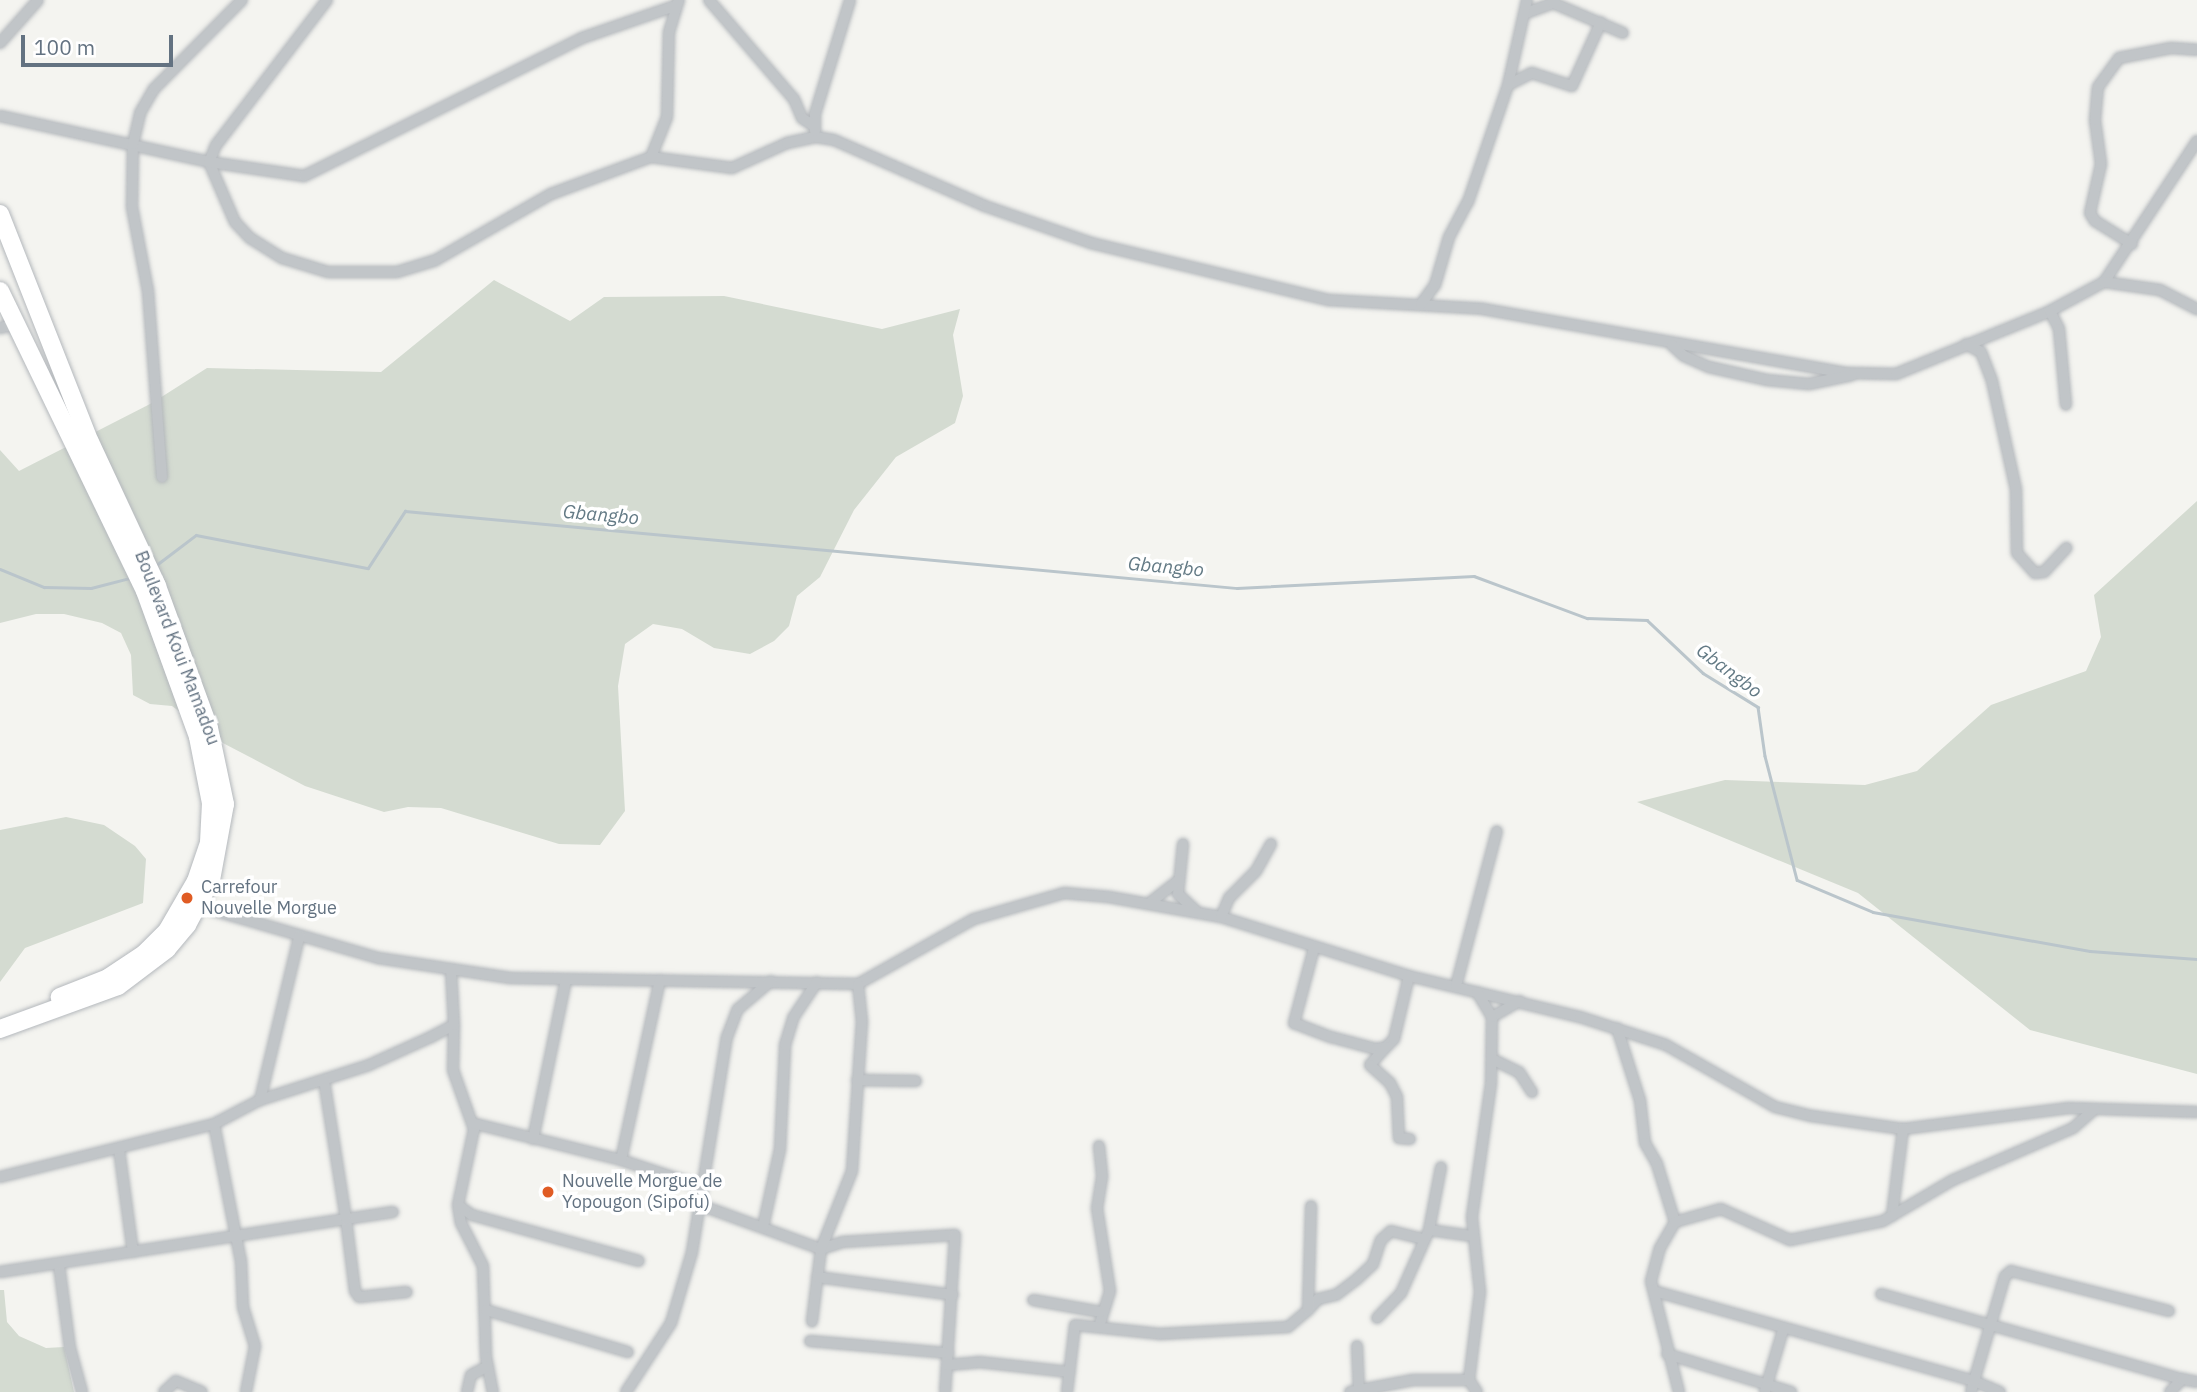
<!DOCTYPE html>
<style>
body{margin:0}
#map{position:relative;width:2197px;height:1392px;overflow:hidden;background:#f4f4f0;font-family:"IBM Plex Sans",sans-serif}
div>[style]{position:absolute}
[style*='--x']{left:calc(var(--x)*1px);top:calc(var(--y)*1px);width:calc(var(--w)*1px);rotate:calc(var(--a)*1deg)}
.green>*{inset:0;background:#d4dbd1}
.stream>*{height:2.5px;margin:-1.25px;padding:0 1.25px;transform-origin:1.25px;border-radius:1.25px;background:#bac5cb}
.roads{filter:drop-shadow(0 0 2px #b4b8bc) drop-shadow(0 0 2px #b4b8bc)}
.street>*{height:10px;margin:-5px;padding:0 5px;transform-origin:5px;border-radius:5px;background:#c1c5c8}
.primary>*{height:18px;margin:-9px;padding:0 9px;transform-origin:9px;border-radius:9px;background:#fff}
.dots>*{width:19px;height:19px;translate:-50% -50%;box-sizing:border-box;border:4px solid #fff;border-radius:50%}
span{translate:-50% -50%;white-space:nowrap;text-align:center;line-height:1.15;-webkit-text-stroke:7px #fff;paint-order:stroke}
.street-label{font-size:18px;color:#637281}
.poi-label{font-size:18px;color:#637281}
.left{translate:0 -50%;text-align:left}
.water-label{font-size:19px;color:#637a85;font-style:italic}
.scale{position:absolute;left:21px;top:35px;width:152px;height:32px;box-sizing:border-box;border:4px solid #637281;border-top:0;padding-left:9px;font-size:21px;line-height:24px;white-space:nowrap;color:#637281;-webkit-text-stroke:5px #fff;paint-order:stroke}
</style>
<div id="map">
<div class="green">
<div style="clip-path:polygon(494px 280px,570px 321px,604px 297px,724px 296px,882px 329px,960px 309px,953px 335px,963px 396px,955px 423px,896px 457px,854px 510px,820px 577px,797px 596px,789px 626px,774px 641px,750px 654px,714px 648px,682px 629px,653px 624px,625px 644px,618px 686px,625px 811px,600px 845px,559px 844px,441px 808px,408px 807px,384px 812px,305px 786px,219px 741px,172px 706px,150px 704px,133px 695px,131px 655px,121px 633px,102px 623px,64px 614px,36px 614px,0 623px,0 450px,19px 471px,152px 403px,207px 368px,381px 372px)"></div>
<div style="clip-path:polygon(2197px 501px,2197px 1074px,2030px 1030px,1858px 893px,1637px 802px,1725px 780px,1865px 785px,1917px 771px,1991px 705px,2086px 671px,2101px 637px,2094px 595px)"></div>
<div style="clip-path:polygon(66px 817px,104px 825px,135px 846px,146px 859px,143px 903px,25px 948px,0 982px,0 830px)"></div>
<div style="clip-path:polygon(0 1290px,4px 1290px,7px 1322px,19px 1336px,46px 1348px,64px 1347px,74px 1392px,0 1392px)"></div>
</div>
<div class="stream">
<div style="--x:155;--y:566;--w:51;--a:-37.1"></div>
<div style="--x:196;--y:535;--w:175;--a:10.9"></div>
<div style="--x:368;--y:568;--w:68;--a:-57"></div>
<div style="--x:405;--y:511;--w:836;--a:5.29"></div>
<div style="--x:1237;--y:588;--w:237;--a:-2.9"></div>
<div style="--x:1474;--y:576;--w:121;--a:20.4"></div>
<div style="--x:1587;--y:618;--w:60;--a:1.9"></div>
<div style="--x:1647;--y:620;--w:77;--a:43.4"></div>
<div style="--x:1703;--y:673;--w:65;--a:31.7"></div>
<div style="--x:1758;--y:707;--w:49;--a:81.9"></div>
<div style="--x:1765;--y:756;--w:128;--a:75.5"></div>
<div style="--x:1797;--y:880;--w:82;--a:22.8"></div>
<div style="--x:1873;--y:912;--w:220;--a:10.2"></div>
<div style="--x:2090;--y:951;--w:107;--a:4.3"></div>
<div style="--x:0;--y:569;--w:48;--a:22.2"></div>
<div style="--x:44;--y:587;--w:47;--a:1.2"></div>
<div style="--x:91;--y:588;--w:40;--a:-14.4"></div>
</div>
<div class="roads">
<div class="street">
<div style="--x:327;--y:0;--w:183;--a:127.4"></div>
<div style="--x:216;--y:145;--w:18;--a:112"></div>
<div style="--x:209;--y:162;--w:65;--a:66.6"></div>
<div style="--x:235;--y:222;--w:22;--a:47"></div>
<div style="--x:250;--y:238;--w:38;--a:32"></div>
<div style="--x:282;--y:258;--w:48;--a:16.9"></div>
<div style="--x:328;--y:272;--w:69;--a:0"></div>
<div style="--x:397;--y:272;--w:39;--a:-17"></div>
<div style="--x:434;--y:261;--w:135;--a:-29.8"></div>
<div style="--x:551;--y:194;--w:107;--a:-20.3"></div>
<div style="--x:651;--y:157;--w:82;--a:7.7"></div>
<div style="--x:732;--y:168;--w:60;--a:-24.4"></div>
<div style="--x:787;--y:143;--w:30;--a:-12"></div>
<div style="--x:816;--y:137;--w:18;--a:9"></div>
<div style="--x:834;--y:140;--w:165;--a:23.6"></div>
<div style="--x:985;--y:206;--w:112;--a:19.2"></div>
<div style="--x:1091;--y:243;--w:245;--a:13.5"></div>
<div style="--x:1329;--y:300;--w:154;--a:3.3"></div>
<div style="--x:1483;--y:309;--w:370;--a:10"></div>
<div style="--x:1847;--y:373;--w:49;--a:1.2"></div>
<div style="--x:1896;--y:374;--w:166;--a:-22.2"></div>
<div style="--x:2050;--y:311;--w:61;--a:-28.2"></div>
<div style="--x:2104;--y:282;--w:169;--a:-56.6"></div>
<div style="--x:709;--y:0;--w:130;--a:49.4"></div>
<div style="--x:794;--y:99;--w:21;--a:67"></div>
<div style="--x:802;--y:118;--w:14;--a:34"></div>
<div style="--x:1526;--y:13;--w:29;--a:-20"></div>
<div style="--x:1553;--y:3;--w:76;--a:23.2"></div>
<div style="--x:0;--y:43;--w:57;--a:-48.5"></div>
<div style="--x:1508;--y:85;--w:27;--a:-27"></div>
<div style="--x:1532;--y:73;--w:42;--a:18"></div>
<div style="--x:1572;--y:86;--w:70;--a:-65.6"></div>
<div style="--x:0;--y:116;--w:214;--a:12.4"></div>
<div style="--x:209;--y:162;--w:96;--a:8.4"></div>
<div style="--x:304;--y:176;--w:310;--a:-26.4"></div>
<div style="--x:582;--y:38;--w:98;--a:-19"></div>
<div style="--x:815;--y:131;--w:17;--a:-90"></div>
<div style="--x:815;--y:114;--w:119;--a:-72.9"></div>
<div style="--x:651;--y:157;--w:43;--a:-68.2"></div>
<div style="--x:667;--y:117;--w:85;--a:-88.7"></div>
<div style="--x:669;--y:32;--w:34;--a:-73"></div>
<div style="--x:2132;--y:244;--w:44;--a:-148.1"></div>
<div style="--x:2095;--y:221;--w:9;--a:-122"></div>
<div style="--x:2090;--y:213;--w:50;--a:-77.3"></div>
<div style="--x:2101;--y:164;--w:44;--a:-97.8"></div>
<div style="--x:2095;--y:120;--w:33;--a:-85"></div>
<div style="--x:2098;--y:87;--w:36;--a:-54"></div>
<div style="--x:2119;--y:58;--w:53;--a:-10.9"></div>
<div style="--x:2171;--y:48;--w:26;--a:4"></div>
<div style="--x:2104;--y:282;--w:57;--a:8.1"></div>
<div style="--x:2160;--y:290;--w:42;--a:27.2"></div>
<div style="--x:1421;--y:304;--w:24;--a:-54"></div>
<div style="--x:1435;--y:285;--w:50;--a:-73.7"></div>
<div style="--x:1449;--y:237;--w:40;--a:-62"></div>
<div style="--x:1468;--y:202;--w:124;--a:-71.1"></div>
<div style="--x:1508;--y:85;--w:87;--a:-77.4"></div>
<div style="--x:2050;--y:311;--w:20;--a:63"></div>
<div style="--x:2059;--y:329;--w:76;--a:84.7"></div>
<div style="--x:0;--y:328;--w:16;--a:-14"></div>
<div style="--x:1966;--y:344;--w:17;--a:28"></div>
<div style="--x:1981;--y:352;--w:31;--a:69"></div>
<div style="--x:1992;--y:381;--w:111;--a:77.5"></div>
<div style="--x:2016;--y:489;--w:64;--a:89.1"></div>
<div style="--x:2017;--y:553;--w:27;--a:48"></div>
<div style="--x:2035;--y:573;--w:9;--a:-6"></div>
<div style="--x:2044;--y:572;--w:33;--a:-47"></div>
<div style="--x:1672;--y:345;--w:16;--a:43"></div>
<div style="--x:1684;--y:356;--w:27;--a:24"></div>
<div style="--x:1709;--y:367;--w:59;--a:12.6"></div>
<div style="--x:1767;--y:380;--w:42;--a:5.4"></div>
<div style="--x:1809;--y:384;--w:44;--a:-11.8"></div>
<div style="--x:162;--y:477;--w:187;--a:-94.3"></div>
<div style="--x:148;--y:291;--w:86;--a:-100.8"></div>
<div style="--x:132;--y:207;--w:63;--a:-89.1"></div>
<div style="--x:133;--y:144;--w:32;--a:-77"></div>
<div style="--x:140;--y:113;--w:28;--a:-60"></div>
<div style="--x:154;--y:89;--w:125;--a:-45.3"></div>
<div style="--x:1183;--y:844;--w:50;--a:95.7"></div>
<div style="--x:1178;--y:894;--w:25;--a:43"></div>
<div style="--x:1152;--y:901;--w:34;--a:-38"></div>
<div style="--x:199;--y:906;--w:186;--a:16.2"></div>
<div style="--x:378;--y:958;--w:134;--a:8.6"></div>
<div style="--x:510;--y:978;--w:348;--a:1"></div>
<div style="--x:858;--y:984;--w:133;--a:-29.3"></div>
<div style="--x:974;--y:919;--w:94;--a:-16.1"></div>
<div style="--x:1064;--y:893;--w:45;--a:5.1"></div>
<div style="--x:1109;--y:897;--w:114;--a:10.1"></div>
<div style="--x:1221;--y:917;--w:197;--a:17.4"></div>
<div style="--x:1409;--y:976;--w:176;--a:13.5"></div>
<div style="--x:1580;--y:1017;--w:90;--a:18"></div>
<div style="--x:1666;--y:1045;--w:125;--a:29.6"></div>
<div style="--x:1775;--y:1107;--w:38;--a:14"></div>
<div style="--x:1812;--y:1116;--w:92;--a:8.1"></div>
<div style="--x:1903;--y:1129;--w:167;--a:-7.2"></div>
<div style="--x:2069;--y:1108;--w:128;--a:1.8"></div>
<div style="--x:1221;--y:917;--w:21;--a:-67"></div>
<div style="--x:1229;--y:898;--w:38;--a:-45"></div>
<div style="--x:1256;--y:871;--w:31;--a:-61"></div>
<div style="--x:1314;--y:948;--w:78;--a:104.9"></div>
<div style="--x:1294;--y:1023;--w:40;--a:21"></div>
<div style="--x:1331;--y:1037;--w:47;--a:14.9"></div>
<div style="--x:1376;--y:1049;--w:10;--a:-11"></div>
<div style="--x:1386;--y:1047;--w:11;--a:-45"></div>
<div style="--x:1394;--y:1039;--w:65;--a:-76.6"></div>
<div style="--x:1456;--y:986;--w:160;--a:-75.2"></div>
<div style="--x:1492;--y:1017;--w:32;--a:-30"></div>
<div style="--x:454;--y:1025;--w:45;--a:91.3"></div>
<div style="--x:453;--y:1070;--w:63;--a:70.4"></div>
<div style="--x:474;--y:1129;--w:78;--a:101.9"></div>
<div style="--x:458;--y:1205;--w:18;--a:81"></div>
<div style="--x:461;--y:1223;--w:48;--a:62.9"></div>
<div style="--x:483;--y:1266;--w:91;--a:88.1"></div>
<div style="--x:486;--y:1357;--w:36;--a:79"></div>
<div style="--x:1617;--y:1028;--w:76;--a:72.3"></div>
<div style="--x:1640;--y:1100;--w:43;--a:83.4"></div>
<div style="--x:1645;--y:1143;--w:24;--a:60"></div>
<div style="--x:1657;--y:1164;--w:61;--a:72.8"></div>
<div style="--x:1386;--y:1047;--w:24;--a:132"></div>
<div style="--x:1370;--y:1065;--w:27;--a:42"></div>
<div style="--x:1390;--y:1083;--w:16;--a:63"></div>
<div style="--x:1397;--y:1097;--w:41;--a:87.2"></div>
<div style="--x:1399;--y:1138;--w:11;--a:5"></div>
<div style="--x:1492;--y:1059;--w:30;--a:26"></div>
<div style="--x:1519;--y:1072;--w:24;--a:57"></div>
<div style="--x:857;--y:1080;--w:59;--a:1"></div>
<div style="--x:260;--y:1100;--w:168;--a:-76.5"></div>
<div style="--x:472;--y:1123;--w:154;--a:13.9"></div>
<div style="--x:621;--y:1160;--w:85;--a:18.4"></div>
<div style="--x:214;--y:1124;--w:140;--a:78.9"></div>
<div style="--x:241;--y:1261;--w:46;--a:87.5"></div>
<div style="--x:243;--y:1307;--w:41;--a:72.9"></div>
<div style="--x:255;--y:1346;--w:47;--a:101.1"></div>
<div style="--x:533;--y:1139;--w:163;--a:-78.3"></div>
<div style="--x:1099;--y:1146;--w:31;--a:84"></div>
<div style="--x:1102;--y:1177;--w:31;--a:99"></div>
<div style="--x:1097;--y:1208;--w:84;--a:81.1"></div>
<div style="--x:1110;--y:1291;--w:34;--a:107"></div>
<div style="--x:119;--y:1149;--w:104;--a:82.3"></div>
<div style="--x:621;--y:1160;--w:184;--a:-77.8"></div>
<div style="--x:0;--y:1177;--w:220;--a:-13.9"></div>
<div style="--x:214;--y:1124;--w:52;--a:-27.6"></div>
<div style="--x:260;--y:1100;--w:114;--a:-17.8"></div>
<div style="--x:369;--y:1065;--w:68;--a:-24.3"></div>
<div style="--x:431;--y:1037;--w:26;--a:-28"></div>
<div style="--x:454;--y:1025;--w:56;--a:-93.1"></div>
<div style="--x:458;--y:1205;--w:17;--a:36"></div>
<div style="--x:472;--y:1215;--w:173;--a:15.4"></div>
<div style="--x:700;--y:1205;--w:129;--a:20"></div>
<div style="--x:821;--y:1249;--w:73;--a:97.1"></div>
<div style="--x:393;--y:1212;--w:48;--a:171.5"></div>
<div style="--x:346;--y:1219;--w:73;--a:82.9"></div>
<div style="--x:355;--y:1291;--w:7;--a:56"></div>
<div style="--x:359;--y:1297;--w:48;--a:-5.9"></div>
<div style="--x:1892;--y:1216;--w:88;--a:-82.8"></div>
<div style="--x:763;--y:1227;--w:80;--a:-77.7"></div>
<div style="--x:780;--y:1149;--w:104;--a:-87.2"></div>
<div style="--x:785;--y:1045;--w:28;--a:-73"></div>
<div style="--x:793;--y:1018;--w:43;--a:-56.3"></div>
<div style="--x:1429;--y:1230;--w:43;--a:7.9"></div>
<div style="--x:821;--y:1249;--w:22;--a:-18"></div>
<div style="--x:842;--y:1242;--w:113;--a:-3.5"></div>
<div style="--x:955;--y:1235;--w:157;--a:93.6"></div>
<div style="--x:821;--y:1249;--w:84;--a:-68.3"></div>
<div style="--x:852;--y:1171;--w:149;--a:-86.2"></div>
<div style="--x:862;--y:1022;--w:38;--a:-96"></div>
<div style="--x:59;--y:1265;--w:84;--a:82.5"></div>
<div style="--x:70;--y:1348;--w:46;--a:74.7"></div>
<div style="--x:0;--y:1272;--w:350;--a:-8.7"></div>
<div style="--x:346;--y:1219;--w:141;--a:-99"></div>
<div style="--x:817;--y:1277;--w:137;--a:7.5"></div>
<div style="--x:1654;--y:1291;--w:332;--a:15.7"></div>
<div style="--x:1974;--y:1381;--w:11;--a:105"></div>
<div style="--x:1881;--y:1294;--w:313;--a:15.8"></div>
<div style="--x:1033;--y:1300;--w:69;--a:10"></div>
<div style="--x:1310;--y:1308;--w:12;--a:-48"></div>
<div style="--x:1318;--y:1299;--w:18;--a:-13"></div>
<div style="--x:1336;--y:1295;--w:26;--a:-37"></div>
<div style="--x:1357;--y:1279;--w:22;--a:-43"></div>
<div style="--x:1373;--y:1264;--w:25;--a:-72"></div>
<div style="--x:1381;--y:1240;--w:13;--a:-42"></div>
<div style="--x:1391;--y:1231;--w:33;--a:14"></div>
<div style="--x:486;--y:1310;--w:148;--a:16.5"></div>
<div style="--x:1377;--y:1318;--w:35;--a:-46"></div>
<div style="--x:1401;--y:1293;--w:69;--a:-66"></div>
<div style="--x:1429;--y:1230;--w:64;--a:-79.2"></div>
<div style="--x:810;--y:1341;--w:139;--a:5"></div>
<div style="--x:1357;--y:1346;--w:46;--a:87.5"></div>
<div style="--x:1667;--y:1354;--w:130;--a:17"></div>
<div style="--x:947;--y:1365;--w:32;--a:-5"></div>
<div style="--x:979;--y:1362;--w:91;--a:6.3"></div>
<div style="--x:1765;--y:1391;--w:64;--a:-73.6"></div>
<div style="--x:164;--y:1392;--w:16;--a:-43"></div>
<div style="--x:176;--y:1381;--w:28;--a:23"></div>
<div style="--x:467;--y:1392;--w:17;--a:-77"></div>
<div style="--x:471;--y:1375;--w:19;--a:-28"></div>
<div style="--x:626;--y:1392;--w:82;--a:-56.9"></div>
<div style="--x:671;--y:1323;--w:74;--a:-73.5"></div>
<div style="--x:692;--y:1252;--w:218;--a:-80.8"></div>
<div style="--x:727;--y:1037;--w:30;--a:-69"></div>
<div style="--x:738;--y:1009;--w:43;--a:-40.3"></div>
<div style="--x:1067;--y:1392;--w:67;--a:-83.2"></div>
<div style="--x:1075;--y:1325;--w:85;--a:6"></div>
<div style="--x:1160;--y:1334;--w:128;--a:-3.1"></div>
<div style="--x:1288;--y:1327;--w:26;--a:-40"></div>
<div style="--x:1308;--y:1310;--w:104;--a:-88.3"></div>
<div style="--x:1350;--y:1392;--w:64;--a:-10.8"></div>
<div style="--x:1413;--y:1380;--w:56;--a:0"></div>
<div style="--x:1477;--y:1392;--w:14;--a:-124"></div>
<div style="--x:1469;--y:1380;--w:89;--a:-82.9"></div>
<div style="--x:1480;--y:1292;--w:75;--a:-96.1"></div>
<div style="--x:1472;--y:1217;--w:135;--a:-81.9"></div>
<div style="--x:1491;--y:1083;--w:66;--a:-89.1"></div>
<div style="--x:1492;--y:1017;--w:29;--a:-121"></div>
<div style="--x:1679;--y:1392;--w:114;--a:-104.2"></div>
<div style="--x:1651;--y:1281;--w:34;--a:-75"></div>
<div style="--x:1660;--y:1248;--w:30;--a:-60"></div>
<div style="--x:1675;--y:1222;--w:48;--a:-15.8"></div>
<div style="--x:1721;--y:1209;--w:76;--a:24.2"></div>
<div style="--x:1790;--y:1240;--w:95;--a:-11.5"></div>
<div style="--x:1883;--y:1221;--w:81;--a:-30.4"></div>
<div style="--x:1953;--y:1180;--w:131;--a:-23.4"></div>
<div style="--x:2073;--y:1128;--w:29;--a:-41"></div>
<div style="--x:2000;--y:1392;--w:28;--a:-157"></div>
<div style="--x:1974;--y:1381;--w:109;--a:-73.6"></div>
<div style="--x:2005;--y:1276;--w:8;--a:-40"></div>
<div style="--x:2011;--y:1271;--w:163;--a:14.2"></div>
<div style="--x:2170;--y:1392;--w:18;--a:-47"></div>
<div style="--x:2182;--y:1379;--w:15;--a:11"></div>
</div>
<div class="primary">
<div style="--x:0;--y:214;--w:245;--a:68.5"></div>
<div style="--x:90;--y:442;--w:159;--a:65"></div>
<div style="--x:157;--y:586;--w:151;--a:69.9"></div>
<div style="--x:209;--y:728;--w:78;--a:78.1"></div>
<div style="--x:225;--y:804;--w:77;--a:100.4"></div>
<div style="--x:211;--y:880;--w:51;--a:118.1"></div>
<div style="--x:187;--y:925;--w:31;--a:130"></div>
<div style="--x:167;--y:949;--w:61;--a:142.9"></div>
<div style="--x:118;--y:986;--w:126;--a:160"></div>
<div style="--x:0;--y:291;--w:333;--a:64.2"></div>
<div style="--x:145;--y:591;--w:155;--a:70"></div>
<div style="--x:198;--y:737;--w:67;--a:78.9"></div>
<div style="--x:211;--y:803;--w:40;--a:92.9"></div>
<div style="--x:209;--y:843;--w:40;--a:108.9"></div>
<div style="--x:196;--y:881;--w:58;--a:120.1"></div>
<div style="--x:167;--y:931;--w:33;--a:135"></div>
<div style="--x:144;--y:954;--w:43;--a:146.3"></div>
<div style="--x:108;--y:978;--w:52;--a:158.4"></div>
</div>
</div>
<div class="dots">
<div style="left:187px;top:898px;background:#e05c24"></div>
<div style="left:548px;top:1192px;background:#e05c24"></div>
</div>
<div class="street-label">
<span style="left:177px;top:648px;rotate:69deg">Boulevard Koui Mamadou</span>
</div>
<div class="poi-label">
<span class="left" style="left:201px;top:898px">Carrefour<br>Nouvelle Morgue</span>
<span class="left" style="left:562px;top:1192px">Nouvelle Morgue de<br>Yopougon (Sipofu)</span>
</div>
<div class="water-label">
<span style="left:601px;top:515px;rotate:5deg">Gbangbo</span>
<span style="left:1166px;top:567px;rotate:5deg">Gbangbo</span>
<span style="left:1729px;top:671px;rotate:37deg">Gbangbo</span>
</div>
<div class="scale">100 m</div>
</div>
